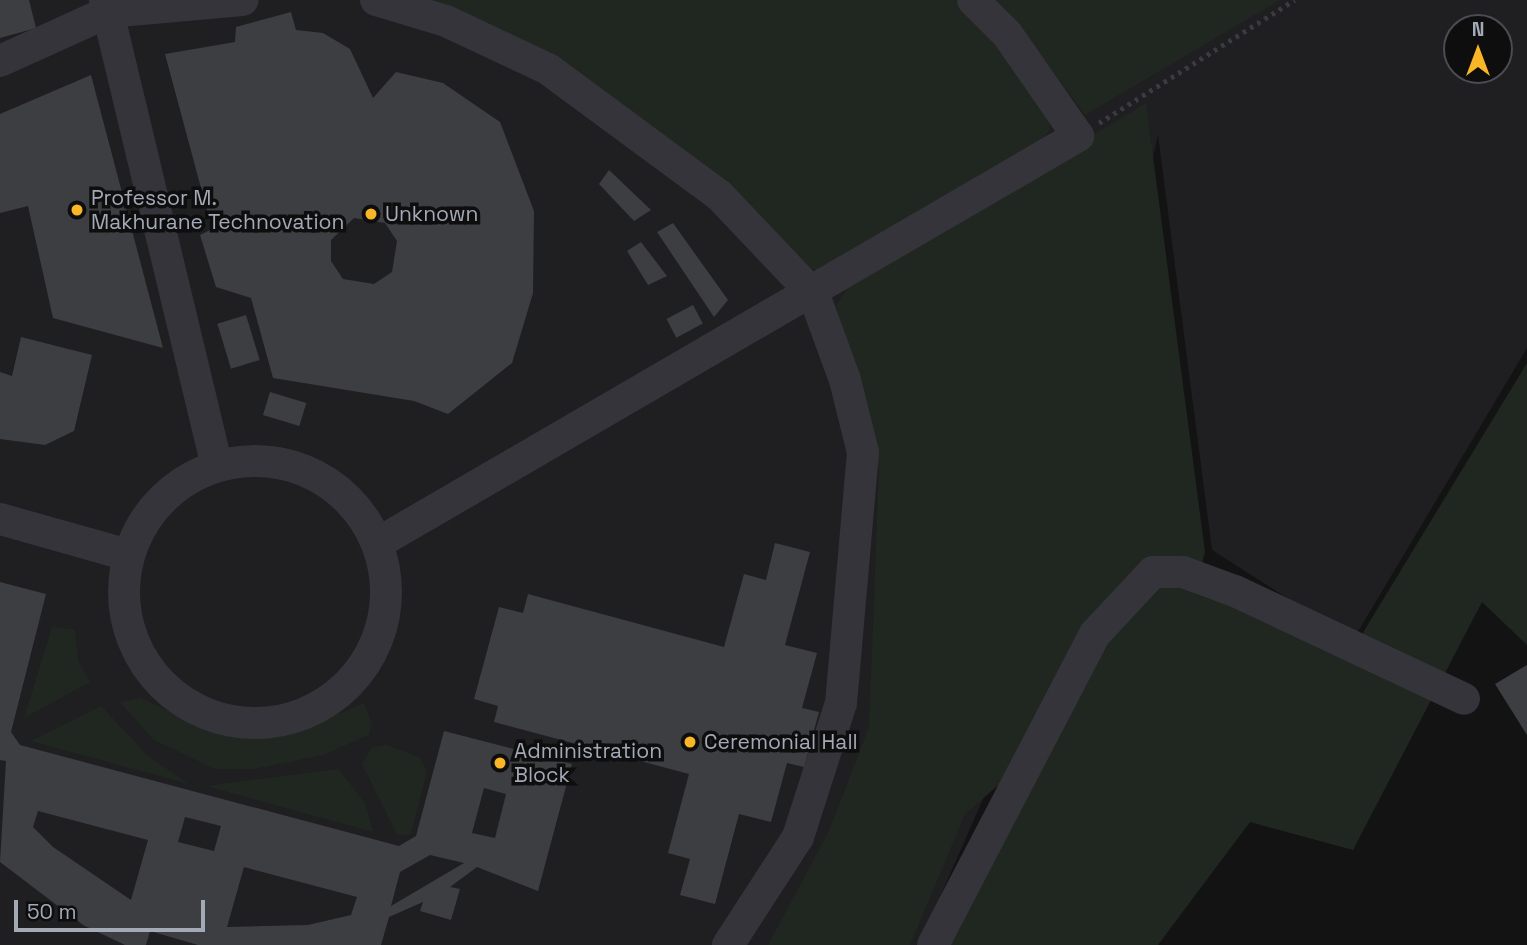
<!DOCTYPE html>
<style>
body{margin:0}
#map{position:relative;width:1527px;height:945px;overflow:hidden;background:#131314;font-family:"Space Grotesk",sans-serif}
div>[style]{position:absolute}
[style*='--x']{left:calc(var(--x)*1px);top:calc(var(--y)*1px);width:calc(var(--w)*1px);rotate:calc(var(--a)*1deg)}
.built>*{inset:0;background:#1f1f21}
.green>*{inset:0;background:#1f2720}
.building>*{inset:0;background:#3d3e42;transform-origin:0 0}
.path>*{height:4.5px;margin-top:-2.25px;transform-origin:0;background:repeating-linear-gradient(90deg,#393b41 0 3.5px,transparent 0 8.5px)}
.minor>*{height:32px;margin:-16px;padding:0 16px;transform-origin:16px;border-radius:16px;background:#34343a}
.minor>.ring{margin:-16px;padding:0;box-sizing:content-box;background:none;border:32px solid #34343a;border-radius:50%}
.dots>*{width:19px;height:19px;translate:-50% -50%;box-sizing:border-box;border:4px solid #0e0e0f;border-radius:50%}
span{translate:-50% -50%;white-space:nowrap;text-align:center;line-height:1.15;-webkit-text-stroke:7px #0e0e0f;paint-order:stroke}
.poi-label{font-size:21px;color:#a4a9b6}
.left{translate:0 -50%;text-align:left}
.north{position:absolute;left:1443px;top:14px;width:70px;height:70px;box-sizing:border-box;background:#0e0e0f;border:2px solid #4a4c52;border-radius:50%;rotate:0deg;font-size:19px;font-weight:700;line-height:28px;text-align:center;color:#a4a9b6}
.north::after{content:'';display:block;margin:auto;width:24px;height:32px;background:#f9b626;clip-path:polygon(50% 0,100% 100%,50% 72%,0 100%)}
.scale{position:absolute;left:14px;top:900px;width:191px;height:32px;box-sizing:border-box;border:4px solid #a4a9b6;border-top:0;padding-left:9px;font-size:21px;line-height:24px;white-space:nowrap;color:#a4a9b6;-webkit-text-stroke:5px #0e0e0f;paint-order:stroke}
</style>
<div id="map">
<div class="built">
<div style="clip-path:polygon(evenodd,0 0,1527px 0,1527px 348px,1353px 640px,1212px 550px,1158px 135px,1037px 676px,919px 945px,0 945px,0 0,1457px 28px,1499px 28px,1499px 70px,1457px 70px,1457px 28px)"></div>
</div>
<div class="green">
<div style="clip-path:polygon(405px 0,960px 0,999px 39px,1050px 118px,1049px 130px,1043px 143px,816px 270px,804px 268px,723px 192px)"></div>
<div style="clip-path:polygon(991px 0,1280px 0,1085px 115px,1021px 28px)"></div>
<div style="clip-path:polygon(1146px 103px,1205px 552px,1200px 571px,1155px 563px,1011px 774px,965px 814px,910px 945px,768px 945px,829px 831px,869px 727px,879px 468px,836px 306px,851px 282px)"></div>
<div style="clip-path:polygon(1527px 363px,1527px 645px,1482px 602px,1353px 850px,1250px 822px,1158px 945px,943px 945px,1101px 641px,1138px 595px,1186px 579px,1350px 654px)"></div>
<div style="clip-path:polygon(52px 627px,75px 630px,78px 660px,90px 682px,24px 718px)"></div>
<div style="clip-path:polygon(140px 698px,219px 733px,297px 732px,364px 703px,372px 724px,369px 735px,323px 755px,254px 769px,215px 769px,154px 740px,120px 702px)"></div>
<div style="clip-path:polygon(101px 706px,148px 756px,189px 784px,31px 741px)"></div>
<div style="clip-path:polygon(387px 745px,419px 757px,427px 771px,411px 834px,397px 835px,362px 764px,372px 747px)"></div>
<div style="clip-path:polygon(339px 769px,366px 805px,373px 832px,206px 786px)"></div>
</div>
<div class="building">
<div style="clip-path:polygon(0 0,29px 0,36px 28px,0 38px)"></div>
<div style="clip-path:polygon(evenodd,291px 12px,296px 30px,323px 33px,350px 49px,373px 98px,396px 72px,443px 83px,500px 122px,534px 211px,533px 293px,512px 363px,448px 414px,414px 401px,273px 378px,251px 298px,216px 287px,200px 235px,212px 229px,165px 54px,235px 42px,236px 27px,291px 12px,354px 218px,385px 223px,397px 241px,392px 272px,374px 284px,343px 279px,331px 261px,331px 240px,354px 218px)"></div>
<div style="clip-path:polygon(91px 75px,163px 348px,53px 318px,28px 206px,0 213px,0 114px)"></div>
<div style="clip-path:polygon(609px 170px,651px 210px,634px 221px,599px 184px)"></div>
<div style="clip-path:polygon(673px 223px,728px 300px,714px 317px,657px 232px)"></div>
<div style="clip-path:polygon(641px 242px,667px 276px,648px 285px,627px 251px)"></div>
<div style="left:693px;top:305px;width:21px;height:30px;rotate:62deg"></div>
<div style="left:246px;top:315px;width:47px;height:30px;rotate:73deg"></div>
<div style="clip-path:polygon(21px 337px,92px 355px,74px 431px,45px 445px,0 439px,0 372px,12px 376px)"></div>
<div style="left:270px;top:392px;width:38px;height:24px;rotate:17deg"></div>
<div style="clip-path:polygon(775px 543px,810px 552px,785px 645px,817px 653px,802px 708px,819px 712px,804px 767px,787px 763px,771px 822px,739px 814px,715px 904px,680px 895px,690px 859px,668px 853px,689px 774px,494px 722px,498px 706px,474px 699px,499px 607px,523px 613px,528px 594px,724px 647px,744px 574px,766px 580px)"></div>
<div style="clip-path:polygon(evenodd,0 582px,46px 594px,11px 732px,20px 745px,399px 846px,416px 836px,444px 731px,572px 764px,538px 891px,477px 867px,450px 887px,460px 889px,451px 920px,420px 911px,423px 902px,389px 917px,381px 945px,198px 945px,150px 931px,146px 945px,125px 945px,83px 925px,0 862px,6px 761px,0 760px,0 582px,484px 788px,506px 794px,495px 838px,472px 833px,484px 788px,0 582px,38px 811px,148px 840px,131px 900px,53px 847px,33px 827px,38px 811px,0 582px,185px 817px,221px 826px,214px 851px,178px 842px,185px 817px,0 582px,430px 855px,464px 863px,391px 906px,400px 872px,430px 855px,0 582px,244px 867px,357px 897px,351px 915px,308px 925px,227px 927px,244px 867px)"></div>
<div style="clip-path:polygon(1527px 665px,1527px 735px,1495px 684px)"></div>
</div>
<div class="path">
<div style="--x:1099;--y:123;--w:231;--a:-32.2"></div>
</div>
<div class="minor">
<div style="--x:105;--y:0;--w:479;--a:76.5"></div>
<div style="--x:376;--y:0;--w:73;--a:16.7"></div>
<div style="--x:446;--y:21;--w:113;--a:25.2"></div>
<div style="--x:548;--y:69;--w:212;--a:36.4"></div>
<div style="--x:719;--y:195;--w:138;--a:46.5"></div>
<div style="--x:814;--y:295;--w:90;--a:70"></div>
<div style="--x:845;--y:380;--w:74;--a:76"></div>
<div style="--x:863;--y:452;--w:252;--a:95"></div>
<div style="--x:841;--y:703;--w:141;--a:107.8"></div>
<div style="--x:798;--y:837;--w:129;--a:122.9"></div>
<div style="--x:0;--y:61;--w:119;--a:-24.4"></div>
<div style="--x:108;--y:12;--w:135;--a:-5.1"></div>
<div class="ring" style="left:124px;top:461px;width:230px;height:230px"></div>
<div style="--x:0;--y:519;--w:133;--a:15.7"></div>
<div style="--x:378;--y:543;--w:810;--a:-30.17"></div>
<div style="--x:1078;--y:136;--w:124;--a:-124.8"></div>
<div style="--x:1007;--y:34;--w:48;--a:-135"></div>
<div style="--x:933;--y:945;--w:351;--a:-62.5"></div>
<div style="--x:1095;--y:634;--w:85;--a:-46.9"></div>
<div style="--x:1153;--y:572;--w:30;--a:0"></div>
<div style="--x:1183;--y:572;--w:55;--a:20.1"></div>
<div style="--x:1235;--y:591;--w:253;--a:25.2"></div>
</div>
<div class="dots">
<div style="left:77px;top:210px;background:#f9b626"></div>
<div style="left:371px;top:214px;background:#f9b626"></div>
<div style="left:690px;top:742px;background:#f9b626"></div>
<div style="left:500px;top:763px;background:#f9b626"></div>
</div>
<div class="poi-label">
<span class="left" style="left:91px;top:210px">Professor M.<br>Makhurane Technovation</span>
<span class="left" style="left:385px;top:214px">Unknown</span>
<span class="left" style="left:704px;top:742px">Ceremonial Hall</span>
<span class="left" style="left:514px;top:763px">Administration<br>Block</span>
</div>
<div class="north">N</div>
<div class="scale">50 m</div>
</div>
